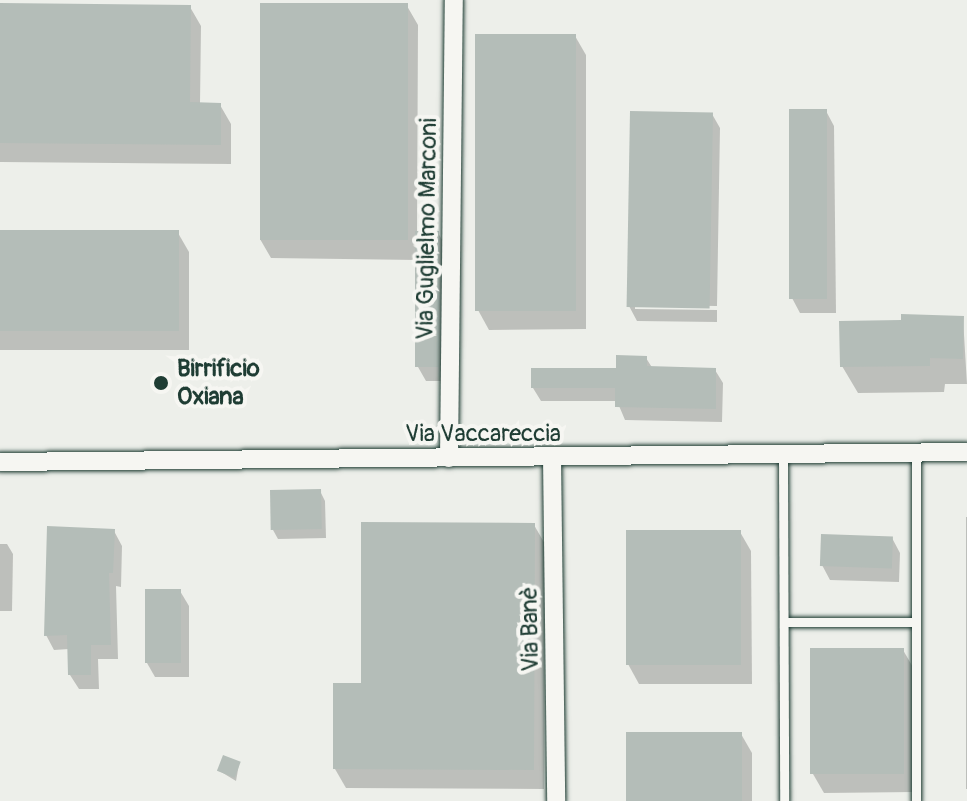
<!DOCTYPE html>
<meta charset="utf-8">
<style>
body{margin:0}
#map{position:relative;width:967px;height:801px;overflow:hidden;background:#edefea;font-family:Pangolin,sans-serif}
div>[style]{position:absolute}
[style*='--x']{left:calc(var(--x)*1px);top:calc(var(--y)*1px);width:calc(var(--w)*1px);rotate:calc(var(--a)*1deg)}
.shadow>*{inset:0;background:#0003;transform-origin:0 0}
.building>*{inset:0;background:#b4bdb8;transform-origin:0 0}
.roads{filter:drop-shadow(0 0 2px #1f3d34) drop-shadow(0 0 2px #1f3d34)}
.lane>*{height:9px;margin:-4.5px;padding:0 4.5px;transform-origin:4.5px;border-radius:4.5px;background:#f6f6f2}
.street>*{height:18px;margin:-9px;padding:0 9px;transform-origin:9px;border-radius:9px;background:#f6f6f2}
.dots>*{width:22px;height:22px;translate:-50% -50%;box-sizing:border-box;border:4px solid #f6f6f2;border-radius:50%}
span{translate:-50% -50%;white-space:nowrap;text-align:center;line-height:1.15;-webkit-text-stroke:8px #f6f6f2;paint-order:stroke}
.street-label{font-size:24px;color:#1f3d34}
.poi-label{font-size:24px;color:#1f3d34;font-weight:700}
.left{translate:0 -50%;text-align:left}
</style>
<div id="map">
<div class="shadow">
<div style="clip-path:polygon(407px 6px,418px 25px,417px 233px,438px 233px,447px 248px,445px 381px,426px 381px,418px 367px,417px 260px,271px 258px,260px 239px)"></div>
<div style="clip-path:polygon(190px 7px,201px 26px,200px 104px,220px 105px,231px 124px,231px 164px,0 162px,0 117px)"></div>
<div style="clip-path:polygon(575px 36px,586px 55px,586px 329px,489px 330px,478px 310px)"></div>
<div style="clip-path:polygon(826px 111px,834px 126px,836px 313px,800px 313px,792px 298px)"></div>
<div style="clip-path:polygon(712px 114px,720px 128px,717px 306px,635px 305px,635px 309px,717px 310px,717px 322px,637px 321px,629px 306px)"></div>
<div style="clip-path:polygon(0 232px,178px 233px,189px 252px,189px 350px,0 350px)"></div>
<div style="clip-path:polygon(963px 318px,967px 384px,945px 384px,944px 392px,858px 393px,842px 366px)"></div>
<div style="clip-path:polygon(646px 358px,653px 369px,715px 370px,723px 383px,722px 422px,625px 420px,617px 401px,541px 401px,533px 388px,618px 370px)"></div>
<div style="clip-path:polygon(320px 491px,325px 501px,326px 538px,278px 539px,273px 530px)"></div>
<div style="left:966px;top:517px;width:1px;height:272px"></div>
<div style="clip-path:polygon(534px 525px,545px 544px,544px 789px,346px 788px,335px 769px,363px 685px)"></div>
<div style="clip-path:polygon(114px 531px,122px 546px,121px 587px,116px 586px,118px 659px,98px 659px,99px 689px,79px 689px,70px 675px,69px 649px,54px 650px,46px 635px)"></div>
<div style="clip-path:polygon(740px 532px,751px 551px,752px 684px,639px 684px,628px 664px)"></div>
<div style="clip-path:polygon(892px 538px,900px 553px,899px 582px,830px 580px,822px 565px)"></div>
<div style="clip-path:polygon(0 544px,7px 544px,13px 554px,12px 611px,0 611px)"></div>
<div style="clip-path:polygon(180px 591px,189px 606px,189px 677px,155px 677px,147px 663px)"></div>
<div style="clip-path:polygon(903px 650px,914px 669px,915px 792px,824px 793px,813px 774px)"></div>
<div style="clip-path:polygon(741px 734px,752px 753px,752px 801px,629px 801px)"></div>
<div style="clip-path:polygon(239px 764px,236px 781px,218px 770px)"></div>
</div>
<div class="building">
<div style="clip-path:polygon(0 3px,191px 5px,190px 102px,221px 103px,221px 145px,0 143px)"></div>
<div style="left:260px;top:3px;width:148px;height:237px"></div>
<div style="left:475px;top:34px;width:101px;height:277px"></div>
<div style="left:789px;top:109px;width:38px;height:190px"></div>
<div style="left:630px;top:111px;width:83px;height:196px;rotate:1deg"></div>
<div style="left:0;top:230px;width:179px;height:101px"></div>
<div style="left:415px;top:231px;width:24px;height:136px"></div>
<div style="clip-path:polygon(901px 314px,964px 316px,963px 359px,930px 358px,930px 366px,840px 367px,839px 321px,901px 320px)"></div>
<div style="clip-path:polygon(616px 355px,647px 356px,647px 366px,716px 368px,716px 409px,615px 407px,615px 388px,531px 388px,531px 368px,616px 368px)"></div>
<div style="left:321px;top:489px;width:40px;height:51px;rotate:89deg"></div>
<div style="clip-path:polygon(361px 522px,535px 523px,534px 770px,333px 769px,333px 683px,361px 683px)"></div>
<div style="clip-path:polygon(47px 526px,115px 529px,113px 573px,109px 573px,111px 645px,91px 645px,91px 675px,68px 675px,67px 635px,44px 636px)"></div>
<div style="left:626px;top:530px;width:115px;height:135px"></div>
<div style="left:821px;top:534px;width:72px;height:32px;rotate:2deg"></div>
<div style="left:145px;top:589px;width:36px;height:74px"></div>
<div style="left:810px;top:648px;width:94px;height:126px"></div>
<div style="left:626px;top:732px;width:116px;height:69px"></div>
<div style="left:223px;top:755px;width:19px;height:17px;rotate:21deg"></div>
</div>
<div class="roads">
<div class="lane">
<div style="--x:916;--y:453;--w:348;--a:90"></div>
<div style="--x:783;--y:456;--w:345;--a:89.8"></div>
<div style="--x:784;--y:622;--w:130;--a:0"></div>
</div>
<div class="street">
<div style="--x:552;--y:457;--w:344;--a:89.3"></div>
<div style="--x:449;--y:458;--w:458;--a:-89.4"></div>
<div style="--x:0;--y:462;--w:967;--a:-0.59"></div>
</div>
</div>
<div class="dots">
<div style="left:161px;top:383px;background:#1f3d34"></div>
</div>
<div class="street-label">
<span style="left:427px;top:229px;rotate:-89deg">Via Guglielmo Marconi</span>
<span style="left:483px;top:434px">Via Vaccareccia</span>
<span style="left:530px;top:629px;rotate:-91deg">Via Banè</span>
</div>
<div class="poi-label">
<span class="left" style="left:177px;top:383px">Birrificio<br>Oxiana</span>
</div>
</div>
